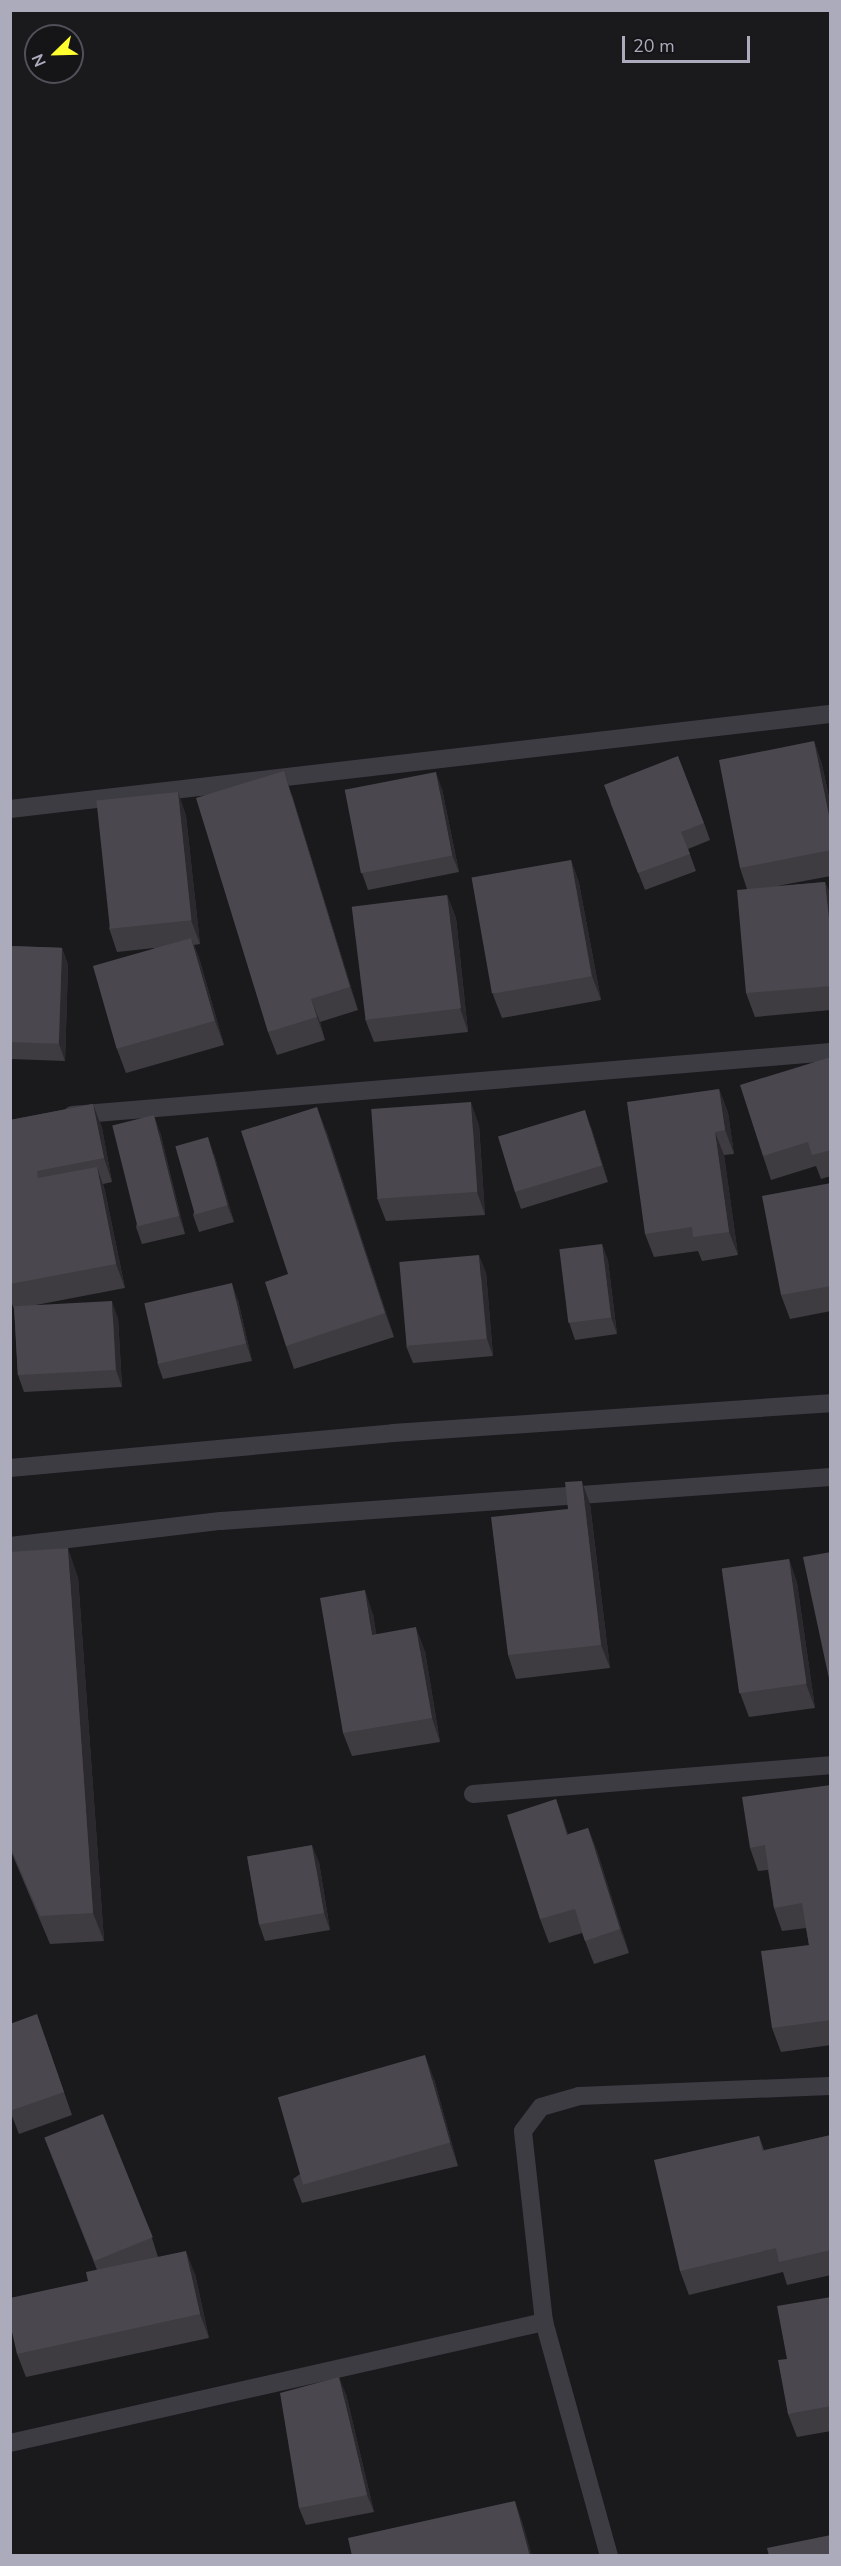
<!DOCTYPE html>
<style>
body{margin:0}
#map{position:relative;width:841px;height:2566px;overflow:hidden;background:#1a191c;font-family:"Nunito Sans",sans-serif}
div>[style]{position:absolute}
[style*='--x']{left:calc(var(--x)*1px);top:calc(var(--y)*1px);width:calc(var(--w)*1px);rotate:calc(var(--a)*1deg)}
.minor>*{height:18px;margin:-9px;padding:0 9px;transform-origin:9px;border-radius:9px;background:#3d3c43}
.wall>*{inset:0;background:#3e3c41}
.shaded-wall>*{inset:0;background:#2b292d}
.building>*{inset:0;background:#4a484e;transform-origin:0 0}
span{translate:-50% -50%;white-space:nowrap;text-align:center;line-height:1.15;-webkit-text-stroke:6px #151417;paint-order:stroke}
.frame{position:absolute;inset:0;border:12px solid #acabbc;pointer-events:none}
.north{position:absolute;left:24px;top:24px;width:60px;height:60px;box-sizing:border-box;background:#151417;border:2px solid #515059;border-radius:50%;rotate:247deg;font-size:16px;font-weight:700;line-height:24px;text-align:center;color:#acabbc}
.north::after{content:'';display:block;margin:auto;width:21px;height:27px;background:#fffe2f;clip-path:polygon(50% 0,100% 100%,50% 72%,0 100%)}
.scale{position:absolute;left:622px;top:36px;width:128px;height:27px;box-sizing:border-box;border:3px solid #acabbc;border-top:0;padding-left:8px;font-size:18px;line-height:21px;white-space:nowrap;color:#acabbc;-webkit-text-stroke:4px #151417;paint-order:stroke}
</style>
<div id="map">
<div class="minor">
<div style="--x:10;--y:809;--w:825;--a:-6.61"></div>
<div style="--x:72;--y:1115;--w:761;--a:-4.75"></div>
<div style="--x:10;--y:1468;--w:385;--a:-5.2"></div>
<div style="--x:393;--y:1433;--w:438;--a:-3.9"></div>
<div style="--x:10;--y:1546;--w:212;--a:-6.8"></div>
<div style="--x:221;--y:1521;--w:611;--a:-4.13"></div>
<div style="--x:473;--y:1794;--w:358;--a:-4.6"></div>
<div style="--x:10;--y:2443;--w:548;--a:-12.77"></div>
<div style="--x:609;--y:2556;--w:243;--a:-105.5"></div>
<div style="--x:544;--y:2322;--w:192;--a:-96.3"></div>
<div style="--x:523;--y:2131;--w:30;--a:-53"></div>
<div style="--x:541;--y:2107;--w:40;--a:-16"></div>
<div style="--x:579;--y:2096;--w:251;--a:-2.3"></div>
</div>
<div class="wall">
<div style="clip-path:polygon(814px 741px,822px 765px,831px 806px,831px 876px,777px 886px,825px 882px,831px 896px,831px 1010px,755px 1017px,746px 993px,747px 889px,740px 868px)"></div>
<div style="clip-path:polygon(442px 789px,459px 872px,368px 890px,362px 873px)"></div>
<div style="clip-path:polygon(178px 792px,186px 816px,200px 944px,194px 945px,200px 961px,224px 1045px,126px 1073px,117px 1049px,154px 948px,117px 952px,109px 928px)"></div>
<div style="clip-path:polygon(292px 795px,358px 1010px,320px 1022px,325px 1040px,277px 1055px,268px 1032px)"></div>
<div style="clip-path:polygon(610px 802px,704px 823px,710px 840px,688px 849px,696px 871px,645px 890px)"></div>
<div style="clip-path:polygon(571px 860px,579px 883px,601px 1000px,502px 1018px,493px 995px)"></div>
<div style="clip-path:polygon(447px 895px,456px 918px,468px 1032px,374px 1042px,365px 1019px)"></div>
<div style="clip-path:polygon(10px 946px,62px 948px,68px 965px,65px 1061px,10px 1059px)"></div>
<div style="clip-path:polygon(831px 1057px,831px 1176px,821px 1179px,816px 1166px,771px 1180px,763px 1156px)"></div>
<div style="clip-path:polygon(719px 1089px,728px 1113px,734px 1154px,724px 1155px,738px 1255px,702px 1261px,698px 1251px,654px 1257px,645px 1234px)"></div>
<div style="clip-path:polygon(93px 1104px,102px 1128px,112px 1182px,103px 1184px,105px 1191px,125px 1288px,36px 1305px,118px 1318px,122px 1387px,24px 1392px,18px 1375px,14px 1309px,10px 1299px,10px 1120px)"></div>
<div style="clip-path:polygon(479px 1125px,485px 1215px,386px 1221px,377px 1198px)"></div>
<div style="clip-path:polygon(591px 1127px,608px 1182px,521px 1209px,515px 1192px)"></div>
<div style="clip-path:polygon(326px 1130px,394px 1337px,294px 1369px,286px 1346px)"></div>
<div style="clip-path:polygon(160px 1132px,185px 1234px,142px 1244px,136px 1227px)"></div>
<div style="clip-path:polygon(214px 1154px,234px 1222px,199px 1232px,193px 1215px)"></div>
<div style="clip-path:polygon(831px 1183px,831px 1311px,790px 1319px,781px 1295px)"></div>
<div style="clip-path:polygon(602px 1244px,608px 1261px,617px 1334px,575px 1340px,569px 1322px)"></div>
<div style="clip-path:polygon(486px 1272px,493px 1356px,413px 1363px,406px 1346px)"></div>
<div style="clip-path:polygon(238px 1300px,252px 1361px,163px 1379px,157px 1362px)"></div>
<div style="clip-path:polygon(590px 1504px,610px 1668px,516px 1679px,508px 1655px,568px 1509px)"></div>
<div style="clip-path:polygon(10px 1552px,78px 1577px,104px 1941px,50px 1944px,10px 1849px)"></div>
<div style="clip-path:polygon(789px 1559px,797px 1583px,815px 1708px,749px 1717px,740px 1693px)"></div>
<div style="clip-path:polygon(373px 1614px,376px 1634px,425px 1651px,440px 1742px,352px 1756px,343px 1733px)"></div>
<div style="clip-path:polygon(831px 1785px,831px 2045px,781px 2052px,772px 2028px,809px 1945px,806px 1928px,782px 1931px,774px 1908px,768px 1870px,758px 1871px,750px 1848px)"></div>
<div style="clip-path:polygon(556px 1799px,568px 1834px,588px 1828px,597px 1851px,629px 1953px,594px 1964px,582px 1933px,549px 1943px,540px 1919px)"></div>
<div style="clip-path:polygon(319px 1862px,330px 1930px,265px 1941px,259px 1924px)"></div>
<div style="clip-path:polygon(45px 2038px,72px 2115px,19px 2134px,10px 2111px)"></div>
<div style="clip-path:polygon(434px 2079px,458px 2166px,302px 2203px,293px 2179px)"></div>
<div style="clip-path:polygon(831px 2135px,831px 2275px,787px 2285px,783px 2272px,689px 2295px,680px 2271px,759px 2136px,764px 2150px)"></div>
<div style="clip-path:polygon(44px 2137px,152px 2238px,158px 2257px,195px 2274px,209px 2338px,26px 2377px,17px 2354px,88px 2281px,97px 2270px)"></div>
<div style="clip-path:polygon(831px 2297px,831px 2431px,797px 2437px,788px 2414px,787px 2359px)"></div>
<div style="clip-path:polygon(346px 2394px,374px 2512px,306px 2525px,299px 2508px)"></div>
</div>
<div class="shaded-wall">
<div style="clip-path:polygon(814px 741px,822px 765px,831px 806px,831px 826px)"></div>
<div style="clip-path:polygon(284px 771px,292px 795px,358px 1010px,350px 987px)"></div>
<div style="clip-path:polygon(436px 772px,442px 789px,459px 872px,452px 855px)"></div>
<div style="clip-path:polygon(178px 792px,186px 816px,200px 944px,191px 920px)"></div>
<div style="clip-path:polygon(571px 860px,579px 883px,601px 1000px,592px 976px)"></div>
<div style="clip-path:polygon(825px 882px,831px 896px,831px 938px)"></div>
<div style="clip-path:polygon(447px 895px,456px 918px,468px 1032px,460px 1008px)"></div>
<div style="clip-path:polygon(191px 938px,200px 961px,224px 1045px,215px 1021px)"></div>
<div style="clip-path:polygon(62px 948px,68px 965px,65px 1061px,59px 1044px)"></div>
<div style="clip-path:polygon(311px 999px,320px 1022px,325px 1040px,317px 1017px)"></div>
<div style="clip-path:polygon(719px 1089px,728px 1113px,734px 1154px,725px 1130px)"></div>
<div style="clip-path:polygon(471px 1102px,479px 1125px,485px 1215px,477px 1192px)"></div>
<div style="clip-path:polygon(93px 1104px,102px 1128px,112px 1182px,104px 1158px)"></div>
<div style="clip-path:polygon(317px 1107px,326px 1130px,394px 1337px,385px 1313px)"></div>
<div style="clip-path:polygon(585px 1110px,591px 1127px,608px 1182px,602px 1165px)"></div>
<div style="clip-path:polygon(154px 1115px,160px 1132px,185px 1234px,179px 1216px)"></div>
<div style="clip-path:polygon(715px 1132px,724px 1155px,738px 1255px,729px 1232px)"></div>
<div style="clip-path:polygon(208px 1137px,214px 1154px,234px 1222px,227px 1205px)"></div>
<div style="clip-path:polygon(97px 1167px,105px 1191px,125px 1288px,116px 1264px)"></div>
<div style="clip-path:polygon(602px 1244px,608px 1261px,617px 1334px,611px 1317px)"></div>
<div style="clip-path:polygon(479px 1255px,486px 1272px,493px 1356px,487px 1339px)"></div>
<div style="clip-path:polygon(232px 1283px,238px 1300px,252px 1361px,246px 1343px)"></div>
<div style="clip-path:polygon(112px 1301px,118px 1318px,122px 1387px,116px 1370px)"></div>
<div style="clip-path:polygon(582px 1481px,590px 1504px,610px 1668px,601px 1645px)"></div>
<div style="clip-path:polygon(68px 1548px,78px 1577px,104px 1941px,93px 1913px)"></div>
<div style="clip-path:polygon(789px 1559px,797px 1583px,815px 1708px,806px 1684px)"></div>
<div style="clip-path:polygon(365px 1590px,373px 1614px,381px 1659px,372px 1635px)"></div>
<div style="clip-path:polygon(416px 1627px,425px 1651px,440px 1742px,432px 1718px)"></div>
<div style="clip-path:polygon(556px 1799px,564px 1823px,576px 1858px,567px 1835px)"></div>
<div style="clip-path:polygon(588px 1828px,597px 1851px,629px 1953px,620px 1929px)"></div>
<div style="clip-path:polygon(312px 1845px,319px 1862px,330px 1930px,324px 1913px)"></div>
<div style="clip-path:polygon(425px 2055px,434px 2079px,458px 2166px,450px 2143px)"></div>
<div style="clip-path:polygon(186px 2251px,195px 2274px,209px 2338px,200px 2314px)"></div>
<div style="clip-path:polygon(339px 2377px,346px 2394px,374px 2512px,367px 2495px)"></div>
<div style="clip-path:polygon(515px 2501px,523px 2524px,532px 2556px,530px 2556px)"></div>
</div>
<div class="building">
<div style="clip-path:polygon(814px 741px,831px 826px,831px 850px,740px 868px,719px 760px)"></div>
<div style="clip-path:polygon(678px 756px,704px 823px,681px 832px,690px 854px,638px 873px,604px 785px)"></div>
<div style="clip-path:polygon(284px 771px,350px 987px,311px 999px,317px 1017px,268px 1032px,196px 798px)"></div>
<div style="left:436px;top:772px;width:85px;height:93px;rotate:79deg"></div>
<div style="left:178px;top:792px;width:129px;height:82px;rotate:84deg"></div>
<div style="left:571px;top:860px;width:118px;height:101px;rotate:80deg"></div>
<div style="clip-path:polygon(825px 882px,831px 938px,831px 986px,746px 993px,737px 890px)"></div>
<div style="left:447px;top:895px;width:114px;height:96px;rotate:83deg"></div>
<div style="left:191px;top:938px;width:86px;height:102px;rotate:74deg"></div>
<div style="left:10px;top:946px;width:52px;height:96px;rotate:2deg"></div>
<div style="clip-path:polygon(831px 1057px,831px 1150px,812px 1155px,808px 1142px,763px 1156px,740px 1085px)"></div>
<div style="clip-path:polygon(719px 1089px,725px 1130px,715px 1132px,729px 1232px,693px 1237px,692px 1227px,645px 1234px,627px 1102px)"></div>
<div style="left:471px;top:1102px;width:90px;height:100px;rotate:86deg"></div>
<div style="clip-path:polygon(93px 1104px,104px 1158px,37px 1171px,38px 1178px,97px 1167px,116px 1264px,10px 1284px,10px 1120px)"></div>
<div style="clip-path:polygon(317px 1107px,385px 1313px,286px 1346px,265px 1282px,288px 1274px,241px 1131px)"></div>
<div style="left:585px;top:1110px;width:58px;height:91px;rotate:73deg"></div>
<div style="left:154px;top:1115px;width:104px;height:43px;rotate:76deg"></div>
<div style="left:208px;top:1137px;width:71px;height:34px;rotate:74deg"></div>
<div style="clip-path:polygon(831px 1183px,831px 1286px,781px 1295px,762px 1196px)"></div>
<div style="left:602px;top:1244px;width:74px;height:43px;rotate:83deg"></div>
<div style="left:479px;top:1255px;width:84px;height:80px;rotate:85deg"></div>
<div style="left:232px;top:1283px;width:62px;height:90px;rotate:77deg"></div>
<div style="left:112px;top:1301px;width:69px;height:98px;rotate:87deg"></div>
<div style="clip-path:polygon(582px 1481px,601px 1645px,508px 1655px,491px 1517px,568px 1509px,565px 1482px)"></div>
<div style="clip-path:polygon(68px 1548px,93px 1913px,40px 1916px,10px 1846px,10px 1552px)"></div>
<div style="clip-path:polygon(831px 1552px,831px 1688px,803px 1557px)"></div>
<div style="left:789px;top:1559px;width:126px;height:68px;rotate:82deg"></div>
<div style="clip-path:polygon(365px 1590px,372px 1635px,416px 1627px,432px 1718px,343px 1733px,320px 1598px)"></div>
<div style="clip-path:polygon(831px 1785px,831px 2020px,772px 2028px,761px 1951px,809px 1945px,802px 1903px,774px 1908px,765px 1845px,750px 1848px,742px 1797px)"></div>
<div style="clip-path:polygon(556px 1799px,567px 1835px,588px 1828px,620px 1929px,585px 1941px,575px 1909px,540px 1919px,507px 1815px)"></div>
<div style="left:312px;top:1845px;width:69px;height:66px;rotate:80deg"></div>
<div style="clip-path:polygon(37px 2014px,64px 2092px,10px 2111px,10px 2024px)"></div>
<div style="left:425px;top:2055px;width:91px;height:153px;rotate:74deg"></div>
<div style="left:103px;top:2114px;width:133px;height:63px;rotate:68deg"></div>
<div style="clip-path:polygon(831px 2135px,831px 2250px,779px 2262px,776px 2248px,680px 2271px,654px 2160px,759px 2136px,762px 2151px)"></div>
<div style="clip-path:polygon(186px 2251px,200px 2314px,17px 2354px,10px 2323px,10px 2298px,88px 2281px,86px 2272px)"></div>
<div style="clip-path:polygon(831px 2297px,831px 2406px,788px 2414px,778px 2360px,787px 2359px,777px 2306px)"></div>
<div style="clip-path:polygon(339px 2377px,367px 2495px,299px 2508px,280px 2393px)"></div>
<div style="clip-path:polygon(515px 2501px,530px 2556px,352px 2556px,348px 2538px)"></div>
<div style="clip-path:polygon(831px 2535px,831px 2556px,769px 2556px,767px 2548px)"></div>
</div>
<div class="frame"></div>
<div class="north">N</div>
<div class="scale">20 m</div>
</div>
